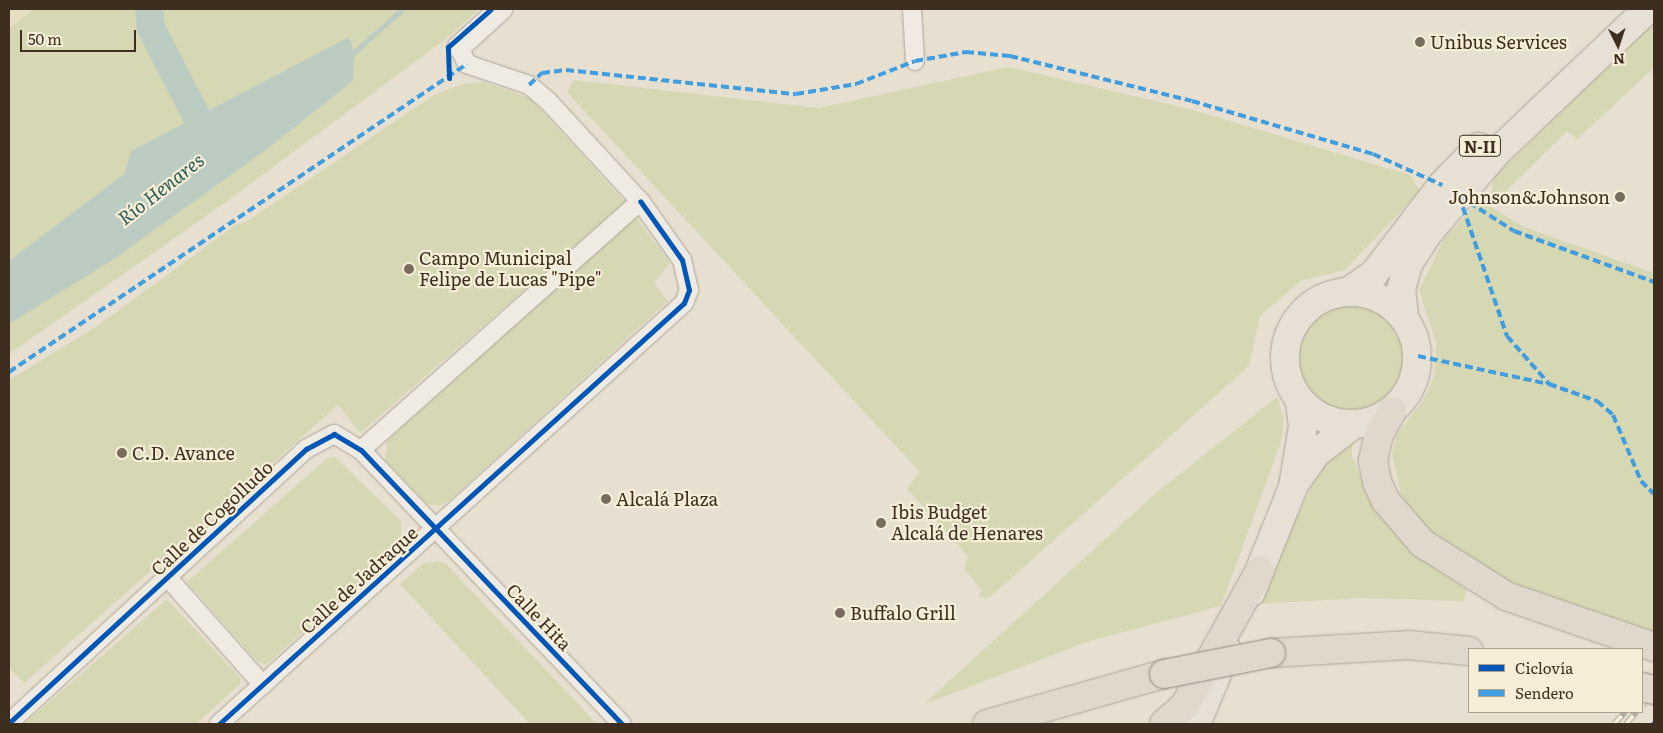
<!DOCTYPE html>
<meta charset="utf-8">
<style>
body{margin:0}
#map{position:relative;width:1663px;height:733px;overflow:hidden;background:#e7e0d1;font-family:Literata,serif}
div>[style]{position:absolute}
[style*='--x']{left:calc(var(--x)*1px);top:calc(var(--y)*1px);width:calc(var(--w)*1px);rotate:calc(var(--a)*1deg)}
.farmland>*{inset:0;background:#e6dfc2}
.green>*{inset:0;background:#d6d7b3}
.round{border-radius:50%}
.water>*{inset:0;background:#bcccc2}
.stream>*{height:4.5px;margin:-2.25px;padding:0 2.25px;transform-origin:2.25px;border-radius:2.25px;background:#bcccc2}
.river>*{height:28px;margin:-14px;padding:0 14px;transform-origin:14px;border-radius:14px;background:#bcccc2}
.roads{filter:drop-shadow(0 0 1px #ada599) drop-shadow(0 0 1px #ada599)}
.minor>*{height:18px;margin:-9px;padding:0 9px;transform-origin:9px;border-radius:9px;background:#efebe3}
.tertiary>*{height:22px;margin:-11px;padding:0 11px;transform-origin:11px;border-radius:11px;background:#efebe3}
.primary>*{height:28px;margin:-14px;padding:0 14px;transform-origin:14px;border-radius:14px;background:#e6e1d4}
.primary>.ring{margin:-14px;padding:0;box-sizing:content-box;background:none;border:28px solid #e6e1d4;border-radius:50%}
.trunk>*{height:28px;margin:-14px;padding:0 14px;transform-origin:14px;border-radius:14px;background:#e0d9cb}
.rail>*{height:5.5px;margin-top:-2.75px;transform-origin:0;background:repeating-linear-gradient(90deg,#f7eed8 0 11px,#afaaa2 0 22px);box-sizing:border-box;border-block:1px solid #afaaa2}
.bridges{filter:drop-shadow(0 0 1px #928b80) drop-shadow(0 0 1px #928b80)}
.trunk-bridge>*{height:28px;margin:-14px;padding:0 14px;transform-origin:14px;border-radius:14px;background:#e0d9cb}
.quiet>*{height:4px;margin-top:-2px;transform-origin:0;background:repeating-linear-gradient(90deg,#3f9de0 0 8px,transparent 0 12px)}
.cycleway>*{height:5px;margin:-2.5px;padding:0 2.5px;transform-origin:2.5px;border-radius:2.5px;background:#0057b8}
.dots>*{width:14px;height:14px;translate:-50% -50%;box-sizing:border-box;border:2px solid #f7eed8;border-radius:50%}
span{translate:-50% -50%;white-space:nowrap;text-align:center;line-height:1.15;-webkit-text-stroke:4.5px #f7eed8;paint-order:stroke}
.shield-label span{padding:1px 4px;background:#f7eed8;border:1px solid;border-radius:4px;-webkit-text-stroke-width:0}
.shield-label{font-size:16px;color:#3d2e20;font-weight:700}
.poi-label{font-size:18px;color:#3d2e20}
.left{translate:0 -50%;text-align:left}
.right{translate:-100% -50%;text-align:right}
.street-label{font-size:18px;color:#3d2e20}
.water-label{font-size:19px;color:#2f5d5a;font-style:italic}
.frame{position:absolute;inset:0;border:10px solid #3d2e20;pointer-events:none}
.legend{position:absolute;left:1468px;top:648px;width:175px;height:65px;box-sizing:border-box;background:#f7eed8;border:1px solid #ada18e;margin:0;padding:6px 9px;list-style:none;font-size:15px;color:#3d2e20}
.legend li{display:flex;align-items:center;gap:10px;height:25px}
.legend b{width:25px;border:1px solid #ada18e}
.north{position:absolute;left:1593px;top:20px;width:50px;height:50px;-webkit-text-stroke:4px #f7eed8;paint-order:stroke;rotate:176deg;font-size:14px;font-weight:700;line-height:20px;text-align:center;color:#3d2e20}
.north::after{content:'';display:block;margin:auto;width:18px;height:22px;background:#3d2e20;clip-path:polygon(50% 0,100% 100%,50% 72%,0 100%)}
.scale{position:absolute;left:20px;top:30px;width:116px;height:22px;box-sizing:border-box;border:2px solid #3d2e20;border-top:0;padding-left:6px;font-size:15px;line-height:18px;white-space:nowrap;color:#3d2e20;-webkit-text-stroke:4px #f7eed8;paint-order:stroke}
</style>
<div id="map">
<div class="farmland">
<div style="clip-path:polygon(9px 9px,34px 9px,9px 29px)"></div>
</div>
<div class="green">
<div style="clip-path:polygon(34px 9px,479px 9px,447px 38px,226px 202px,9px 354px,9px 29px)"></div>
<div style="clip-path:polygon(1654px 22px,1654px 68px,1577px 139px,1567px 131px,1497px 200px,1491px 193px,1494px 177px)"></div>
<div style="clip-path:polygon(1008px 67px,1190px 109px,1410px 175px,1420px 191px,1345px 270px,1301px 281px,1260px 316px,1249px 366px,990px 597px,982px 598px,978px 596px,982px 591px,964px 569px,968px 556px,907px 489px,920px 472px,567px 92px,574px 80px,819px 108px)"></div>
<div style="clip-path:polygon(484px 82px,530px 98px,625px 202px,360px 433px,338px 405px,24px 683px,9px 668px,9px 380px,97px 326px,234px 226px,249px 220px,434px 95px,463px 84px)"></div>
<div style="clip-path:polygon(1480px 200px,1524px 227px,1654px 273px,1654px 632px,1533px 593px,1484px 571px,1419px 525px,1401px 494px,1392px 454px,1397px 435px,1426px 396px,1435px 373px,1436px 343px,1419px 290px,1444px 239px)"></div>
<div style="clip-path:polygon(635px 217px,670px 262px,654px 283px,668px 301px,450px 500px,439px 506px,427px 504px,385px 460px,388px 440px)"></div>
<div class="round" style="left:1296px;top:303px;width:108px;height:108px"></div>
<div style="clip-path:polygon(1277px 397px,1284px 419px,1282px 439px,1221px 606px,1090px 641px,924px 704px,1156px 493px)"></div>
<div style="clip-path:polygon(1352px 439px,1352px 456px,1364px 484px,1414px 547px,1437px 570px,1466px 589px,1464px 601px,1361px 598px,1257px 604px,1321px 465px)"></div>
<div style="clip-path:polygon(335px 457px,401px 521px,401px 543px,266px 665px,258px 662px,187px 582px,326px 459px)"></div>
<div style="clip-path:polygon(438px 561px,446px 564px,597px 724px,530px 724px,400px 584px,423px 564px)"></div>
<div style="clip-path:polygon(167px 599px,240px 678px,240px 684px,196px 724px,24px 724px)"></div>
</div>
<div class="water">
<div style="clip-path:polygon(349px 37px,354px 53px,353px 81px,267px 149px,117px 257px,9px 324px,9px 261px,124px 174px,131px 151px)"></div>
</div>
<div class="stream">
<div style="--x:350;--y:56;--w:71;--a:-41.6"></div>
</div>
<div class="river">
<div style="--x:149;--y:9;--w:19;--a:84"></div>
<div style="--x:151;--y:28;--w:135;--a:62.7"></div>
</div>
<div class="roads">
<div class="minor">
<div style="--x:912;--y:9;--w:52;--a:86.7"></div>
<div style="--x:361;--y:450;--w:374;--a:-41.7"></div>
<div style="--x:640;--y:201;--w:136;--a:-132.6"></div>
<div style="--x:548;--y:101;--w:25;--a:-140"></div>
<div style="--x:529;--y:85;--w:65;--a:-161.3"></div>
<div style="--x:467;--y:64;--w:19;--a:-115"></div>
<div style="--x:168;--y:578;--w:143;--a:48.4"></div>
<div style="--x:9;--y:723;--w:404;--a:-42.7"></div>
<div style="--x:306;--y:449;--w:32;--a:-28"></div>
<div style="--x:334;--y:434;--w:31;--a:31"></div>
<div style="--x:361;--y:450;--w:378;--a:46.4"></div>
<div style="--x:219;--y:724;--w:627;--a:-42.16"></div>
<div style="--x:684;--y:303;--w:14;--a:-69"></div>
<div style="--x:689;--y:290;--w:31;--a:-103"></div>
<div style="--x:682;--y:260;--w:72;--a:-125.4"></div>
</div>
<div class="tertiary">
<div style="--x:459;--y:47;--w:57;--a:-42.1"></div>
</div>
<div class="primary">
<div style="--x:1349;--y:291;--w:30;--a:-34"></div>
<div style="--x:1374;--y:274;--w:112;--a:-52.6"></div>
<div style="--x:1442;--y:185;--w:53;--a:-45.8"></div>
<div class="ring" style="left:1285px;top:292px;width:104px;height:104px"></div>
<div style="--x:1404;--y:317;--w:27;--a:-96"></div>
<div style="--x:1401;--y:290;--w:27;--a:-75"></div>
<div style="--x:1408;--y:264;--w:38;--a:-57"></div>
<div style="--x:1429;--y:232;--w:104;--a:-49.7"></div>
<div style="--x:1496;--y:153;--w:209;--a:-43.5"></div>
<div style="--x:1298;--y:479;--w:32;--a:-55"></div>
<div style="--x:1316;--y:453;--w:48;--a:-37.3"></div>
<div style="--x:1251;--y:592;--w:113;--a:-68.2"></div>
<div style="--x:1293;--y:487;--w:62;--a:-80.7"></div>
<div style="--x:1303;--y:426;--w:26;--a:-97"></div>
<div style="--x:1196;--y:724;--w:80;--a:-67.3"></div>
</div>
<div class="trunk">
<div style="--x:1392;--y:411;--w:26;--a:119"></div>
<div style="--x:1379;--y:434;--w:28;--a:103"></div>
<div style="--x:1373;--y:461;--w:21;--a:79"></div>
<div style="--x:1377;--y:482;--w:21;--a:65"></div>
<div style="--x:1386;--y:501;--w:55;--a:49.4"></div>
<div style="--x:1422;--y:543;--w:99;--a:32.2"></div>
<div style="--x:1506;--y:596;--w:157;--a:19"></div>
<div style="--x:1271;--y:653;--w:137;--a:-3.3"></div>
<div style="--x:1408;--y:645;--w:61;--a:5.6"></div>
<div style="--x:987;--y:724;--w:184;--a:-15.8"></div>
<div style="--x:1164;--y:724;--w:28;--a:-42"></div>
<div style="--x:1185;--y:705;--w:154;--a:-60.9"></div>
</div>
</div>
<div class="rail">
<div style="--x:1642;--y:691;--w:19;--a:-51"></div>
<div style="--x:1642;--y:705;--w:19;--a:-51"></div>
<div style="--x:1614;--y:724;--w:16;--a:-47"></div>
<div style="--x:1626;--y:724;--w:16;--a:-50"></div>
</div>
<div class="bridges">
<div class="trunk-bridge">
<div style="--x:1164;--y:674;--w:109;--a:-11.1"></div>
<div style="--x:1642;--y:687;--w:12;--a:14"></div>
</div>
</div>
<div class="quiet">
<div style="--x:529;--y:85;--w:18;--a:-43"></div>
<div style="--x:542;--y:73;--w:24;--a:-7"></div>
<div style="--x:566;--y:70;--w:231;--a:6"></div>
<div style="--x:796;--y:94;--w:61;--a:-9.5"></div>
<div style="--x:856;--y:84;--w:63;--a:-21.3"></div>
<div style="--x:915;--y:61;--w:52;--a:-10"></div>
<div style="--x:966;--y:52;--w:44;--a:5.2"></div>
<div style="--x:1010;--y:56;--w:187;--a:13.9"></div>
<div style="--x:1192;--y:101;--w:189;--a:16.3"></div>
<div style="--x:1373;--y:154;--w:76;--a:24.2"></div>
<div style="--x:1459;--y:196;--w:65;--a:32.5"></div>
<div style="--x:1514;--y:231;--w:149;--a:20"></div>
<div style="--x:1459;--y:196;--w:148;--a:71.1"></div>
<div style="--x:1507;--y:336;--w:64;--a:48.8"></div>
<div style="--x:1418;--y:356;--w:134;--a:12.1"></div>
<div style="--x:1549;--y:384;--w:51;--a:19.5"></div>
<div style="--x:1597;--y:401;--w:21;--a:41"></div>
<div style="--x:1613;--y:415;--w:72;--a:67"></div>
<div style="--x:1641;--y:481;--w:18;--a:45"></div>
<div style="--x:9;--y:372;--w:552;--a:-33.92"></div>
<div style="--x:1653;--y:724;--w:2;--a:-63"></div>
</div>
<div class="cycleway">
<div style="--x:449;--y:78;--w:31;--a:-92"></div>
<div style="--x:448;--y:47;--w:57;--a:-41.5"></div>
<div style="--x:9;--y:723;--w:404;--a:-42.7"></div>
<div style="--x:306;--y:449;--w:32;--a:-28"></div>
<div style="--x:334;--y:434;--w:31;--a:31"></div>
<div style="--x:361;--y:450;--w:378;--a:46.4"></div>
<div style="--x:219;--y:724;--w:627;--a:-42.16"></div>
<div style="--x:684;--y:303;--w:14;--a:-69"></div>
<div style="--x:689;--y:290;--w:31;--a:-103"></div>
<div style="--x:682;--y:260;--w:72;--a:-125.4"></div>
</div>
<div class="dots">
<div style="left:1420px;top:42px;background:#786c5e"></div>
<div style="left:1620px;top:197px;background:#786c5e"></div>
<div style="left:409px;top:269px;background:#786c5e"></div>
<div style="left:122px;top:453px;background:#786c5e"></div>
<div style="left:606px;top:499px;background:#786c5e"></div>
<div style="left:881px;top:523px;background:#786c5e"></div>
<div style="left:840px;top:613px;background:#786c5e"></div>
</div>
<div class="shield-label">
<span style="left:1480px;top:146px">N-II</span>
</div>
<div class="poi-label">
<span class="left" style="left:1430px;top:42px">Unibus Services</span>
<span class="right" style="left:1610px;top:197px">Johnson&amp;Johnson</span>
<span class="left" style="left:419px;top:269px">Campo Municipal<br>Felipe de Lucas "Pipe"</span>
<span class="left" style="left:132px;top:453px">C.D. Avance</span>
<span class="left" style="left:616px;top:499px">Alcalá Plaza</span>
<span class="left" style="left:891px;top:523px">Ibis Budget<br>Alcalá de Henares</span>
<span class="left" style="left:850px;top:613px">Buffalo Grill</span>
</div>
<div class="street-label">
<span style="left:212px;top:518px;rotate:-43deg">Calle de Cogolludo</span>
<span style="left:359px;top:580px;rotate:-42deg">Calle de Jadraque</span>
<span style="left:539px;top:617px;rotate:46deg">Calle Hita</span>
</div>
<div class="water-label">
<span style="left:161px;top:189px;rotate:-38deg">Río Henares</span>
</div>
<div class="frame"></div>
<ul class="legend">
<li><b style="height:6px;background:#0057b8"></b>Ciclovía</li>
<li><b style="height:6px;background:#3f9de0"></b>Sendero</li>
</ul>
<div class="north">N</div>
<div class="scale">50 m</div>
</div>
